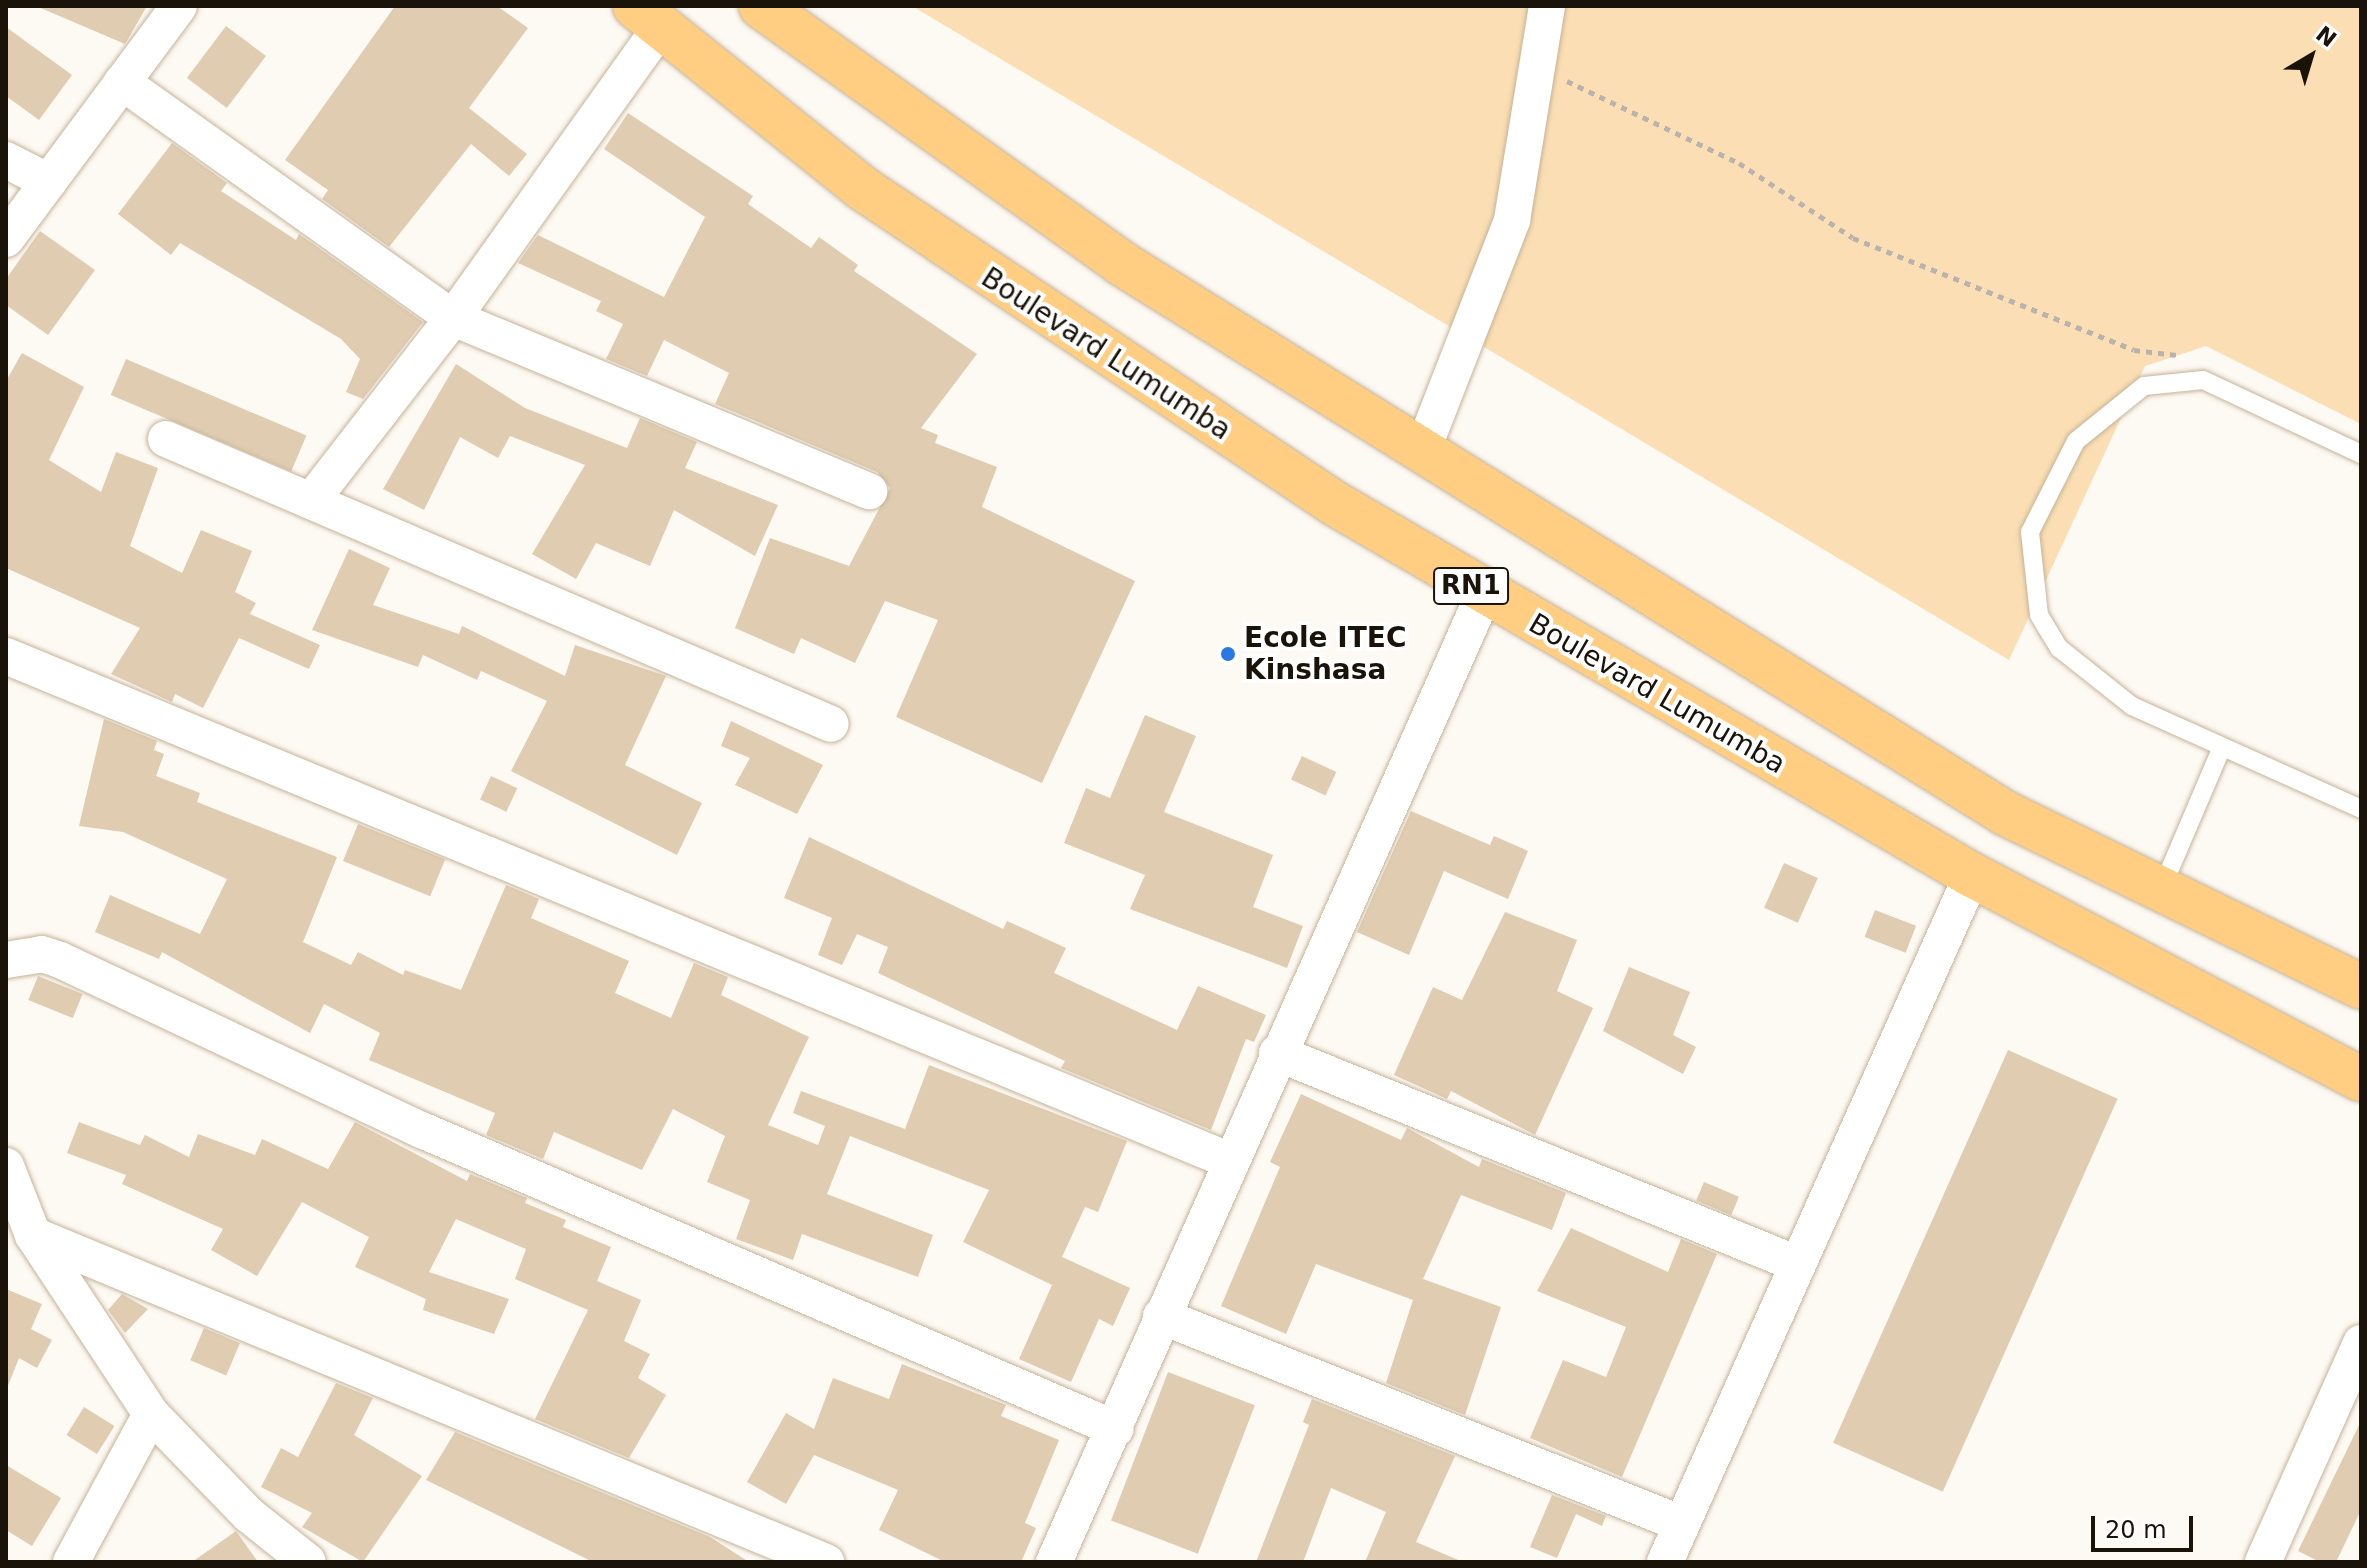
<!DOCTYPE html>
<style>
body{margin:0}
#map{position:relative;width:2367px;height:1568px;overflow:hidden;background:#fdf9f3;font-family:"DejaVu Sans",sans-serif}
div>[style]{position:absolute}
[style*='--x']{left:calc(var(--x)*1px);top:calc(var(--y)*1px);width:calc(var(--w)*1px);rotate:calc(var(--a)*1deg)}
.green>*{inset:0;background:#fbdeb3}
.building>*{inset:0;background:#e0cdb1;transform-origin:0 0}
.path>*{height:5px;margin-top:-2.5px;transform-origin:0;background:repeating-linear-gradient(90deg,#b8b3ac 0 6px,transparent 0 12px)}
.roads{filter:drop-shadow(0 0 2px #c5b397) drop-shadow(0 0 2px #c5b397)}
.lane>*{height:18px;margin:-9px;padding:0 9px;transform-origin:9px;border-radius:9px;background:#fff}
.street>*{height:36px;margin:-18px;padding:0 18px;transform-origin:18px;border-radius:18px;background:#fff}
.highway>*{height:44px;margin:-22px;padding:0 22px;transform-origin:22px;border-radius:22px;background:#ffce83}
.dots>*{width:22px;height:22px;translate:-50% -50%;box-sizing:border-box;border:4px solid #fff;border-radius:50%}
span{translate:-50% -50%;white-space:nowrap;text-align:center;line-height:1.15;-webkit-text-stroke:8px #fff;paint-order:stroke}
.shield-label span{padding:2px 6px;background:#fff;border:2px solid;border-radius:6px;-webkit-text-stroke-width:0}
.shield-label{font-size:26px;color:#1a1309;font-weight:700}
.street-label{font-size:28px;color:#1a1309}
.poi-label{font-size:28px;color:#1a1309;font-weight:700}
.left{translate:0 -50%;text-align:left}
.frame{position:absolute;inset:0;border:8px solid #1a1309;pointer-events:none}
.north{position:absolute;left:2271px;top:16px;width:80px;height:80px;-webkit-text-stroke:6px #fff;paint-order:stroke;rotate:38deg;font-size:22px;font-weight:700;line-height:32px;text-align:center;color:#1a1309}
.north::after{content:'';display:block;margin:auto;width:28px;height:36px;background:#1a1309;clip-path:polygon(50% 0,100% 100%,50% 72%,0 100%)}
.scale{position:absolute;left:2091px;top:1516px;width:102px;height:36px;box-sizing:border-box;border:4px solid #1a1309;border-top:0;padding-left:10px;font-size:24px;line-height:28px;white-space:nowrap;color:#1a1309;-webkit-text-stroke:6px #fff;paint-order:stroke}
</style>
<div id="map">
<div class="green">
<div style="clip-path:polygon(912px 6px,2361px 6px,2361px 424px,2206px 346px,2145px 366px,2009px 660px)"></div>
</div>
<div class="building">
<div style="clip-path:polygon(36px 6px,147px 6px,125px 44px)"></div>
<div style="clip-path:polygon(395px 6px,497px 6px,528px 28px,469px 108px,527px 154px,509px 176px,471px 144px,389px 247px,322px 199px,328px 190px,285px 160px)"></div>
<div style="left:226px;top:26px;width:50px;height:65px;rotate:37deg"></div>
<div style="clip-path:polygon(6px 27px,72px 75px,39px 120px,6px 96px)"></div>
<div style="clip-path:polygon(628px 113px,753px 196px,748px 204px,811px 248px,819px 237px,858px 265px,854px 271px,977px 354px,921px 428px,938px 435px,935px 443px,997px 467px,982px 507px,1135px 581px,1042px 783px,896px 717px,938px 620px,885px 601px,855px 663px,801px 638px,794px 654px,735px 628px,770px 538px,849px 566px,890px 488px,877px 472px,715px 404px,729px 373px,664px 340px,647px 376px,606px 359px,623px 324px,596px 311px,601px 301px,518px 263px,538px 235px,664px 297px,705px 217px,604px 149px)"></div>
<div style="clip-path:polygon(172px 143px,227px 183px,221px 191px,296px 240px,299px 234px,423px 322px,363px 399px,346px 392px,360px 359px,341px 339px,180px 243px,171px 255px,118px 214px)"></div>
<div style="clip-path:polygon(40px 231px,95px 270px,48px 335px,6px 305px,6px 279px)"></div>
<div style="clip-path:polygon(22px 353px,84px 387px,49px 460px,101px 492px,116px 452px,158px 468px,130px 546px,182px 573px,201px 530px,252px 551px,235px 592px,256px 603px,250px 614px,320px 645px,309px 669px,239px 638px,203px 708px,175px 694px,172px 702px,111px 674px,140px 628px,6px 568px,6px 381px)"></div>
<div style="left:126px;top:359px;width:196px;height:39px;rotate:23deg"></div>
<div style="clip-path:polygon(456px 364px,525px 408px,627px 448px,640px 418px,697px 442px,685px 468px,778px 505px,755px 556px,674px 510px,650px 566px,596px 543px,576px 579px,532px 554px,585px 465px,510px 436px,498px 458px,460px 437px,424px 510px,383px 489px)"></div>
<div style="clip-path:polygon(349px 549px,390px 568px,373px 605px,459px 634px,462px 626px,565px 676px,575px 645px,666px 676px,625px 765px,702px 803px,677px 855px,511px 771px,547px 701px,481px 671px,477px 680px,423px 655px,418px 667px,312px 630px)"></div>
<div style="clip-path:polygon(1145px 715px,1196px 736px,1164px 812px,1273px 855px,1253px 907px,1303px 926px,1287px 968px,1130px 909px,1145px 875px,1064px 843px,1086px 788px,1110px 798px)"></div>
<div style="clip-path:polygon(104px 719px,157px 741px,154px 750px,164px 754px,156px 776px,200px 793px,197px 802px,337px 857px,303px 942px,351px 965px,358px 952px,403px 975px,405px 970px,461px 990px,506px 885px,539px 899px,531px 918px,629px 961px,615px 993px,671px 1018px,694px 963px,728px 977px,721px 995px,809px 1037px,768px 1125px,818px 1145px,825px 1126px,793px 1113px,801px 1091px,905px 1129px,929px 1065px,1127px 1141px,1098px 1212px,1085px 1207px,1062px 1257px,1130px 1288px,1113px 1326px,1099px 1319px,1071px 1382px,1019px 1359px,1052px 1285px,963px 1242px,989px 1190px,850px 1136px,827px 1194px,933px 1235px,918px 1277px,802px 1234px,793px 1260px,736px 1239px,750px 1200px,707px 1182px,725px 1136px,673px 1109px,642px 1170px,554px 1132px,543px 1159px,486px 1135px,495px 1113px,369px 1060px,380px 1033px,324px 1004px,310px 1033px,162px 952px,159px 959px,95px 932px,110px 895px,200px 934px,227px 879px,123px 832px,79px 826px)"></div>
<div style="clip-path:polygon(731px 721px,823px 765px,797px 814px,735px 785px,750px 758px,721px 746px)"></div>
<div style="left:1302px;top:756px;width:38px;height:26px;rotate:25deg"></div>
<div style="left:491px;top:776px;width:29px;height:26px;rotate:25deg"></div>
<div style="clip-path:polygon(1411px 811px,1490px 845px,1494px 836px,1528px 851px,1508px 899px,1444px 871px,1409px 955px,1357px 932px)"></div>
<div style="left:358px;top:824px;width:94px;height:40px;rotate:22deg"></div>
<div style="clip-path:polygon(809px 837px,1003px 929px,1007px 921px,1066px 948px,1054px 973px,1177px 1030px,1198px 986px,1266px 1015px,1254px 1042px,1246px 1039px,1211px 1130px,1061px 1068px,1065px 1061px,878px 973px,888px 947px,857px 934px,842px 965px,818px 955px,832px 918px,784px 898px)"></div>
<div style="left:1784px;top:863px;width:37px;height:49px;rotate:24deg"></div>
<div style="left:1875px;top:910px;width:44px;height:29px;rotate:21deg"></div>
<div style="clip-path:polygon(1505px 912px,1577px 940px,1557px 991px,1593px 1008px,1535px 1135px,1451px 1091px,1447px 1099px,1394px 1075px,1433px 987px,1462px 1000px)"></div>
<div style="clip-path:polygon(1629px 967px,1690px 992px,1673px 1035px,1696px 1047px,1683px 1074px,1603px 1031px)"></div>
<div style="left:38px;top:976px;width:48px;height:26px;rotate:22deg"></div>
<div style="left:2008px;top:1050px;width:120px;height:430px;rotate:24deg"></div>
<div style="clip-path:polygon(1301px 1094px,1401px 1140px,1407px 1128px,1479px 1167px,1482px 1159px,1566px 1193px,1552px 1230px,1461px 1195px,1423px 1279px,1501px 1307px,1465px 1415px,1386px 1383px,1413px 1300px,1316px 1264px,1286px 1334px,1221px 1306px,1280px 1167px,1270px 1162px)"></div>
<div style="clip-path:polygon(79px 1122px,140px 1145px,145px 1135px,189px 1157px,198px 1134px,255px 1155px,262px 1139px,328px 1169px,355px 1122px,467px 1181px,470px 1174px,527px 1198px,525px 1203px,566px 1220px,563px 1227px,611px 1247px,597px 1281px,641px 1300px,624px 1341px,650px 1354px,638px 1378px,666px 1395px,629px 1458px,535px 1419px,588px 1310px,515px 1279px,526px 1249px,456px 1219px,429px 1272px,509px 1299px,494px 1334px,423px 1310px,426px 1299px,355px 1267px,369px 1237px,302px 1202px,257px 1276px,211px 1250px,223px 1229px,122px 1184px,126px 1175px,67px 1153px)"></div>
<div style="left:1704px;top:1182px;width:38px;height:20px;rotate:23deg"></div>
<div style="clip-path:polygon(1571px 1228px,1668px 1272px,1681px 1239px,1717px 1254px,1622px 1477px,1530px 1438px,1563px 1360px,1606px 1377px,1626px 1327px,1537px 1291px)"></div>
<div style="clip-path:polygon(6px 1289px,42px 1304px,31px 1329px,52px 1340px,37px 1368px,19px 1358px,7px 1388px)"></div>
<div style="clip-path:polygon(122px 1294px,148px 1309px,125px 1333px,108px 1310px)"></div>
<div style="left:204px;top:1328px;width:39px;height:35px;rotate:23deg"></div>
<div style="clip-path:polygon(902px 1364px,1006px 1405px,1001px 1416px,1059px 1440px,1025px 1523px,1036px 1528px,1021px 1562px,945px 1562px,879px 1530px,898px 1490px,814px 1455px,786px 1504px,747px 1482px,786px 1413px,814px 1429px,833px 1378px,889px 1399px)"></div>
<div style="left:1168px;top:1372px;width:93px;height:159px;rotate:21deg"></div>
<div style="clip-path:polygon(336px 1383px,373px 1398px,354px 1435px,422px 1476px,363px 1562px,302px 1527px,312px 1513px,261px 1487px,281px 1448px,298px 1457px)"></div>
<div style="clip-path:polygon(1312px 1399px,1455px 1456px,1416px 1542px,1463px 1562px,1365px 1562px,1386px 1512px,1331px 1488px,1303px 1562px,1256px 1562px,1309px 1425px,1303px 1422px)"></div>
<div style="left:84px;top:1407px;width:36px;height:33px;rotate:32deg"></div>
<div style="clip-path:polygon(2361px 1421px,2361px 1510px,2336px 1562px,2320px 1562px,2298px 1551px)"></div>
<div style="clip-path:polygon(455px 1432px,710px 1537px,749px 1562px,593px 1562px,426px 1480px)"></div>
<div style="clip-path:polygon(6px 1465px,61px 1498px,32px 1546px,6px 1530px)"></div>
<div style="clip-path:polygon(1552px 1495px,1606px 1516px,1602px 1526px,1576px 1514px,1557px 1558px,1530px 1547px)"></div>
<div style="clip-path:polygon(236px 1531px,258px 1562px,192px 1562px)"></div>
</div>
<div class="path">
<div style="--x:1567;--y:81;--w:191;--a:25.5"></div>
<div style="--x:1739;--y:163;--w:136;--a:33.3"></div>
<div style="--x:1853;--y:238;--w:302;--a:21.7"></div>
<div style="--x:2134;--y:350;--w:43;--a:6.6"></div>
</div>
<div class="roads">
<div class="lane">
<div style="--x:2361;--y:454;--w:174;--a:-154.9"></div>
<div style="--x:2203;--y:380;--w:59;--a:174.2"></div>
<div style="--x:2144;--y:386;--w:87;--a:141"></div>
<div style="--x:2076;--y:441;--w:102;--a:116.8"></div>
<div style="--x:2030;--y:532;--w:83;--a:83.8"></div>
<div style="--x:2039;--y:615;--w:39;--a:59"></div>
<div style="--x:2059;--y:648;--w:93;--a:38.5"></div>
<div style="--x:2132;--y:706;--w:251;--a:24.2"></div>
<div style="--x:2161;--y:890;--w:153;--a:-66.9"></div>
</div>
<div class="street">
<div style="--x:122;--y:82;--w:407;--a:35.5"></div>
<div style="--x:453;--y:318;--w:451;--a:22.6"></div>
<div style="--x:6;--y:160;--w:48;--a:27.1"></div>
<div style="--x:6;--y:239;--w:290;--a:-53.4"></div>
<div style="--x:166;--y:439;--w:723;--a:23.2"></div>
<div style="--x:1421;--y:454;--w:251;--a:-68.7"></div>
<div style="--x:1512;--y:220;--w:217;--a:-80.7"></div>
<div style="--x:311;--y:501;--w:232;--a:-52.2"></div>
<div style="--x:453;--y:318;--w:359;--a:-54.5"></div>
<div style="--x:6;--y:656;--w:1322;--a:22.41"></div>
<div style="--x:6;--y:960;--w:36;--a:-9"></div>
<div style="--x:42;--y:954;--w:19;--a:18"></div>
<div style="--x:60;--y:960;--w:402;--a:25.2"></div>
<div style="--x:424;--y:1131;--w:753;--a:23.3"></div>
<div style="--x:1277;--y:1053;--w:559;--a:22.07"></div>
<div style="--x:6;--y:1166;--w:74;--a:68.6"></div>
<div style="--x:33;--y:1235;--w:214;--a:56.6"></div>
<div style="--x:151;--y:1414;--w:141;--a:45.9"></div>
<div style="--x:249;--y:1515;--w:75;--a:38.5"></div>
<div style="--x:33;--y:1235;--w:858;--a:22.41"></div>
<div style="--x:1161;--y:1316;--w:561;--a:21.76"></div>
<div style="--x:71;--y:1562;--w:168;--a:-61.6"></div>
<div style="--x:1054;--y:1562;--w:1059;--a:-66.05"></div>
<div style="--x:1665;--y:1562;--w:752;--a:-65.92"></div>
<div style="--x:2263;--y:1562;--w:240;--a:-65.9"></div>
</div>
<div class="highway">
<div style="--x:635;--y:6;--w:291;--a:38.7"></div>
<div style="--x:862;--y:188;--w:567;--a:33.72"></div>
<div style="--x:1334;--y:503;--w:739;--a:30.25"></div>
<div style="--x:1972;--y:875;--w:439;--a:27.7"></div>
<div style="--x:761;--y:6;--w:442;--a:35.5"></div>
<div style="--x:1121;--y:263;--w:1041;--a:31.89"></div>
<div style="--x:2005;--y:813;--w:396;--a:26"></div>
</div>
</div>
<div class="dots">
<div style="left:1228px;top:654px;background:#2b78e4"></div>
</div>
<div class="shield-label">
<span style="left:1471px;top:586px">RN1</span>
</div>
<div class="street-label">
<span style="left:1106px;top:354px;rotate:33deg">Boulevard Lumumba</span>
<span style="left:1657px;top:694px;rotate:30deg">Boulevard Lumumba</span>
</div>
<div class="poi-label">
<span class="left" style="left:1244px;top:654px">Ecole ITEC<br>Kinshasa</span>
</div>
<div class="frame"></div>
<div class="north">N</div>
<div class="scale">20 m</div>
</div>
